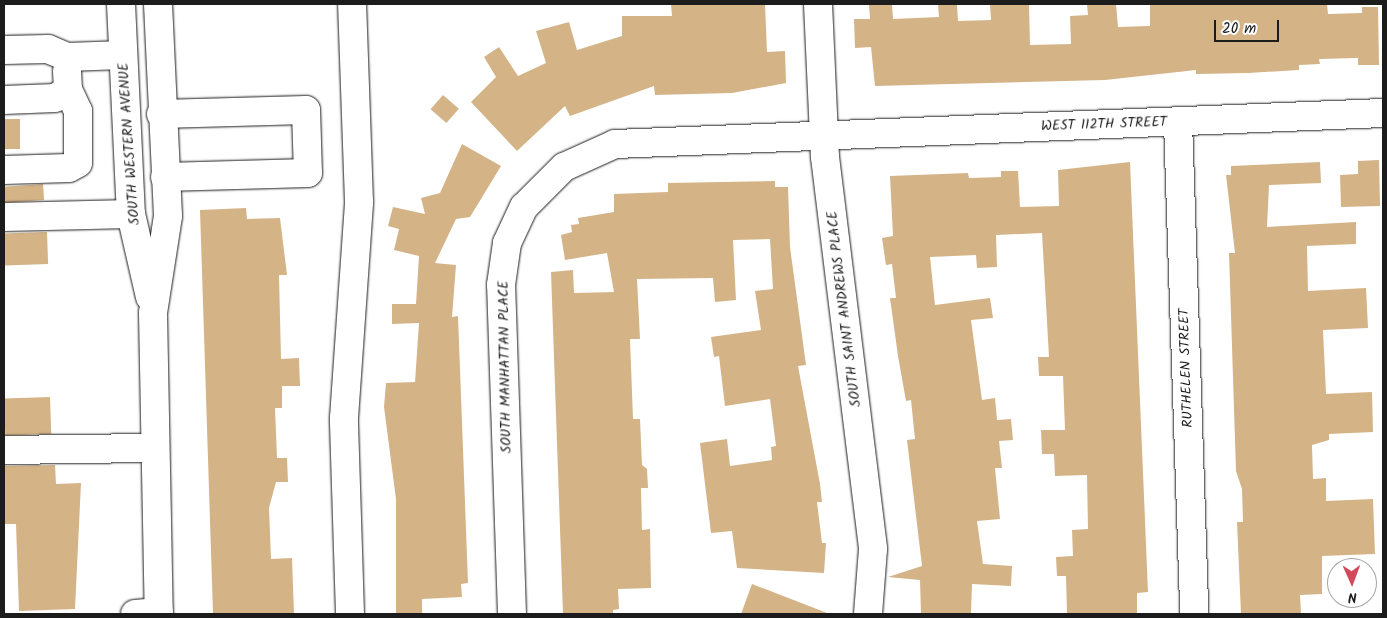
<!DOCTYPE html>
<style>
body{margin:0}
#map{position:relative;width:1387px;height:618px;overflow:hidden;background:#fff;font-family:Kalam,sans-serif}
div>[style]{position:absolute}
[style*='--x']{left:calc(var(--x)*1px);top:calc(var(--y)*1px);width:calc(var(--w)*1px);rotate:calc(var(--a)*1deg)}
.building>*{inset:0;background:#d4b387;transform-origin:0 0}
.roads{filter:drop-shadow(0 0 1px #1c1c1c) drop-shadow(0 0 1px #1c1c1c)}
.minor>*{height:28px;margin:-14px;padding:0 14px;transform-origin:14px;border-radius:14px;background:#fff}
.major>*{height:28px;margin:-14px;padding:0 14px;transform-origin:14px;border-radius:14px;background:#fff}
span{translate:-50% -50%;white-space:nowrap;text-align:center;line-height:1.15;-webkit-text-stroke:4px #fff;paint-order:stroke}
.street-label{font-size:14px;color:#1c1c1c}
.frame{position:absolute;inset:0;border:5px solid #1c1c1c;pointer-events:none}
.north{position:absolute;left:1327px;top:558px;width:50px;height:50px;box-sizing:border-box;background:#fff;border:1px solid #a4a4a4;border-radius:50%;rotate:178deg;font-size:14px;font-weight:700;line-height:20px;text-align:center;color:#1c1c1c}
.north::after{content:'';display:block;margin:auto;width:18px;height:22px;background:#d1495b;clip-path:polygon(50% 0,100% 100%,50% 72%,0 100%)}
.scale{position:absolute;left:1214px;top:20px;width:65px;height:22px;box-sizing:border-box;border:2px solid #1c1c1c;border-top:0;padding-left:6px;font-size:15px;line-height:18px;white-space:nowrap;color:#1c1c1c;-webkit-text-stroke:4px #fff;paint-order:stroke}
</style>
<div id="map">
<div class="building">
<div style="clip-path:polygon(671px 4px,765px 4px,767px 52px,785px 51px,786px 83px,732px 93px,655px 95px,654px 86px,570px 116px,565px 106px,517px 151px,471px 102px,496px 77px,484px 57px,499px 47px,518px 76px,546px 63px,536px 31px,569px 22px,577px 50px,622px 36px,622px 16px,672px 16px)"></div>
<div style="clip-path:polygon(869px 4px,892px 4px,893px 19px,939px 17px,938px 4px,957px 4px,958px 21px,991px 20px,990px 4px,1029px 4px,1030px 45px,1071px 44px,1070px 16px,1088px 15px,1087px 4px,1116px 4px,1118px 27px,1150px 26px,1150px 4px,1327px 4px,1328px 14px,1362px 13px,1362px 7px,1378px 7px,1379px 65px,1358px 65px,1358px 58px,1319px 59px,1320px 64px,1299px 65px,1299px 70px,1248px 73px,1196px 74px,1196px 70px,1105px 80px,875px 86px,871px 47px,855px 48px,854px 19px,870px 19px)"></div>
<div style="left:443px;top:95px;width:21px;height:19px;rotate:41deg"></div>
<div style="left:4px;top:119px;width:16px;height:30px"></div>
<div style="clip-path:polygon(462px 144px,501px 166px,470px 217px,456px 219px,435px 263px,456px 265px,452px 317px,458px 316px,468px 583px,461px 584px,462px 597px,422px 599px,422px 614px,396px 614px,396px 499px,384px 407px,386px 383px,415px 382px,419px 323px,392px 324px,392px 304px,416px 304px,419px 256px,394px 250px,399px 229px,388px 226px,393px 207px,425px 214px,421px 198px,440px 193px)"></div>
<div style="clip-path:polygon(1379px 160px,1380px 206px,1341px 207px,1340px 175px,1358px 174px,1358px 161px)"></div>
<div style="clip-path:polygon(1130px 162px,1148px 592px,1137px 593px,1137px 614px,1067px 614px,1066px 576px,1057px 576px,1056px 557px,1073px 556px,1072px 530px,1088px 529px,1087px 475px,1055px 476px,1054px 454px,1042px 454px,1041px 430px,1065px 430px,1063px 376px,1039px 376px,1038px 357px,1049px 357px,1042px 233px,996px 235px,997px 267px,977px 268px,976px 255px,930px 257px,935px 305px,990px 298px,993px 318px,971px 320px,982px 400px,995px 398px,997px 420px,1011px 419px,1013px 440px,999px 441px,1002px 468px,995px 468px,1000px 519px,977px 521px,983px 564px,1012px 566px,1011px 586px,972px 584px,971px 614px,921px 614px,920px 580px,888px 577px,922px 566px,907px 440px,915px 439px,911px 400px,906px 401px,898px 356px,890px 298px,896px 298px,892px 264px,886px 265px,882px 238px,893px 236px,890px 176px,968px 173px,969px 178px,1001px 177px,1001px 171px,1018px 171px,1020px 207px,1059px 206px,1058px 170px)"></div>
<div style="clip-path:polygon(1320px 162px,1321px 183px,1269px 185px,1267px 227px,1356px 222px,1356px 244px,1307px 246px,1308px 291px,1366px 288px,1368px 328px,1323px 330px,1326px 394px,1372px 392px,1373px 432px,1329px 434px,1329px 440px,1312px 445px,1313px 479px,1326px 478px,1326px 501px,1373px 499px,1375px 554px,1322px 556px,1322px 594px,1300px 595px,1301px 614px,1241px 614px,1237px 522px,1243px 522px,1242px 489px,1236px 471px,1229px 253px,1235px 253px,1226px 175px,1231px 175px,1231px 166px)"></div>
<div style="clip-path:polygon(775px 181px,775px 187px,788px 187px,790px 247px,806px 365px,798px 366px,820px 484px,822px 502px,817px 502px,822px 543px,826px 543px,824px 573px,737px 568px,732px 531px,711px 533px,700px 443px,727px 439px,730px 466px,772px 460px,771px 447px,776px 446px,770px 399px,725px 406px,719px 356px,714px 357px,711px 337px,761px 330px,755px 291px,773px 289px,770px 239px,733px 240px,736px 300px,715px 302px,713px 278px,637px 279px,640px 339px,630px 339px,633px 419px,640px 419px,642px 465px,647px 469px,648px 488px,641px 488px,642px 530px,650px 529px,651px 588px,618px 589px,619px 609px,613px 610px,613px 614px,563px 614px,551px 272px,573px 270px,574px 293px,614px 292px,607px 253px,565px 260px,561px 235px,572px 232px,571px 225px,579px 224px,578px 218px,614px 212px,614px 194px,668px 192px,668px 183px)"></div>
<div style="left:43px;top:184px;width:16px;height:39px;rotate:86deg"></div>
<div style="clip-path:polygon(246px 208px,247px 219px,280px 218px,287px 275px,279px 275px,281px 359px,299px 358px,300px 386px,282px 386px,282px 408px,275px 408px,277px 458px,287px 458px,288px 482px,276px 482px,269px 508px,271px 559px,292px 558px,294px 614px,213px 614px,200px 210px)"></div>
<div style="left:47px;top:232px;width:32px;height:43px;rotate:88deg"></div>
<div style="left:50px;top:397px;width:37px;height:46px;rotate:88deg"></div>
<div style="clip-path:polygon(55px 465px,56px 484px,81px 483px,75px 609px,19px 611px,16px 524px,4px 524px,4px 466px)"></div>
<div style="clip-path:polygon(752px 584px,827px 613px,826px 614px,741px 614px)"></div>
</div>
<div class="roads">
<div class="minor">
<div style="--x:818;--y:4;--w:153;--a:87.4"></div>
<div style="--x:825;--y:157;--w:395;--a:83"></div>
<div style="--x:873;--y:549;--w:65;--a:94.4"></div>
<div style="--x:4;--y:50;--w:44;--a:-1.3"></div>
<div style="--x:48;--y:49;--w:21;--a:23"></div>
<div style="--x:67;--y:57;--w:56;--a:-2"></div>
<div style="--x:4;--y:100;--w:51;--a:-2.2"></div>
<div style="--x:55;--y:98;--w:15;--a:-32"></div>
<div style="--x:68;--y:90;--w:19;--a:-93"></div>
<div style="--x:161;--y:114;--w:145;--a:-1.6"></div>
<div style="--x:306;--y:110;--w:63;--a:88.2"></div>
<div style="--x:308;--y:173;--w:143;--a:178.4"></div>
<div style="--x:1178;--y:122;--w:492;--a:88.1"></div>
<div style="--x:4;--y:170;--w:65;--a:-1.8"></div>
<div style="--x:69;--y:168;--w:10;--a:-29"></div>
<div style="--x:78;--y:163;--w:52;--a:-90"></div>
<div style="--x:78;--y:111;--w:23;--a:-115"></div>
<div style="--x:4;--y:217;--w:127;--a:-1.4"></div>
<div style="--x:4;--y:450;--w:150;--a:-0.8"></div>
<div style="--x:135;--y:614;--w:24;--a:-5"></div>
<div style="--x:350;--y:614;--w:196;--a:-91.8"></div>
<div style="--x:344;--y:418;--w:217;--a:-86"></div>
<div style="--x:359;--y:202;--w:198;--a:-92"></div>
<div style="--x:512;--y:614;--w:329;--a:-91.9"></div>
<div style="--x:501;--y:285;--w:42;--a:-81.9"></div>
<div style="--x:507;--y:243;--w:40;--a:-65"></div>
<div style="--x:524;--y:207;--w:57;--a:-45"></div>
<div style="--x:564;--y:167;--w:56;--a:-24.3"></div>
<div style="--x:615;--y:144;--w:769;--a:-2.31"></div>
</div>
<div class="major">
<div style="--x:121;--y:4;--w:210;--a:87.3"></div>
<div style="--x:131;--y:214;--w:85;--a:77.1"></div>
<div style="--x:158;--y:4;--w:212;--a:87.3"></div>
<div style="--x:168;--y:216;--w:98;--a:98.8"></div>
<div style="--x:153;--y:313;--w:301;--a:88.9"></div>
</div>
</div>
<div class="street-label">
<span style="left:1104px;top:124px;rotate:-2deg">WEST 112TH STREET</span>
<span style="left:129px;top:144px;rotate:-94deg">SOUTH WESTERN AVENUE</span>
<span style="left:844px;top:309px;rotate:-97deg">SOUTH SAINT ANDREWS PLACE</span>
<span style="left:505px;top:367px;rotate:-91deg">SOUTH MANHATTAN PLACE</span>
<span style="left:1186px;top:368px;rotate:-92deg">RUTHELEN STREET</span>
</div>
<div class="frame"></div>
<div class="north">N</div>
<div class="scale">20 m</div>
</div>
